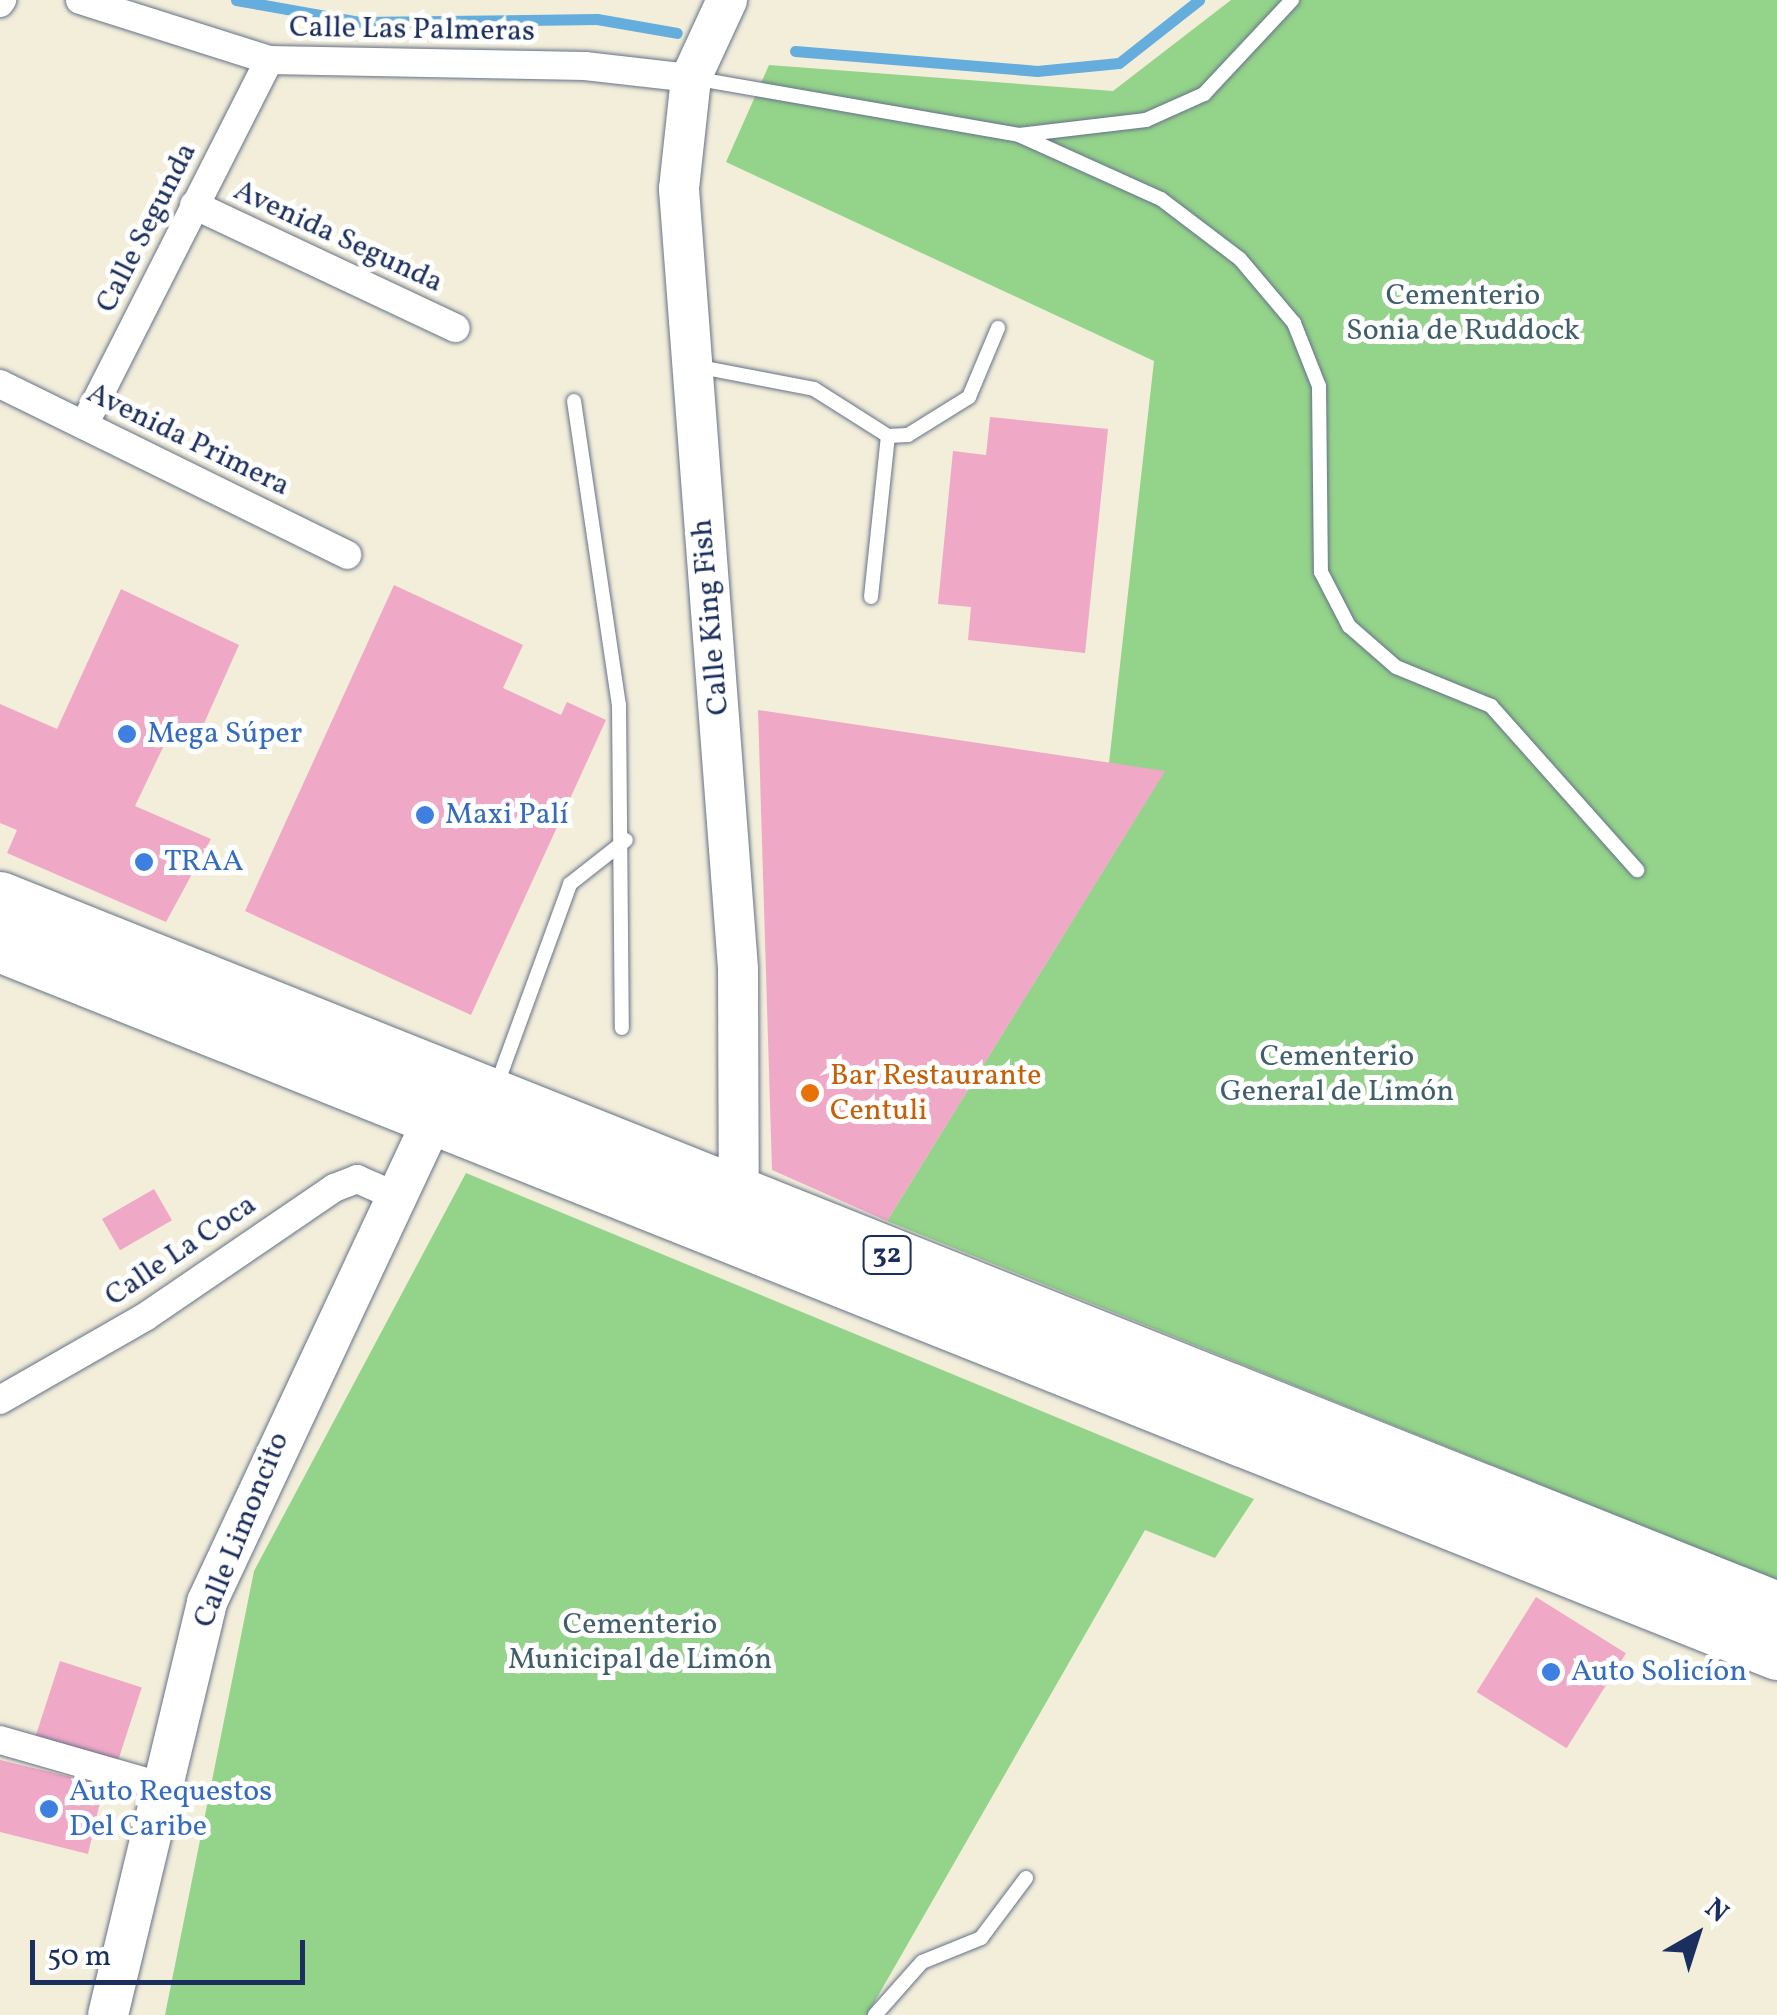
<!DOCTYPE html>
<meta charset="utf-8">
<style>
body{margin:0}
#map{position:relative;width:1777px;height:2015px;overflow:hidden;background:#f2eeda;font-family:Vollkorn,serif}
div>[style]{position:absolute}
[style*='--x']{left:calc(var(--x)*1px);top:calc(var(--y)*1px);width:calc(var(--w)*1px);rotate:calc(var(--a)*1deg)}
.green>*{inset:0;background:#94d38a}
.stream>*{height:11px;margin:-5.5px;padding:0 5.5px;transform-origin:5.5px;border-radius:5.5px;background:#64addc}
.building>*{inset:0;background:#f0a8c7;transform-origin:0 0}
.roads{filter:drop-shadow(0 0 2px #667289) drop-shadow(0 0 2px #667289)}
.lane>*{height:14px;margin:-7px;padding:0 7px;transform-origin:7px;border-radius:7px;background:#fff}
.street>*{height:28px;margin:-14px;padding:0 14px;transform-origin:14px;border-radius:14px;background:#fff}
.secondary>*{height:40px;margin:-20px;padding:0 20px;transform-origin:20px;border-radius:20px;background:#fff}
.highway>*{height:52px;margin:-26px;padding:0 26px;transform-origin:26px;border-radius:26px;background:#fff}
.dots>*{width:28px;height:28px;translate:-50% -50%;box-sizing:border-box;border:5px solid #fff;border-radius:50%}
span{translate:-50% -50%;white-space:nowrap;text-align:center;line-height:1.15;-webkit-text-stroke:10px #fff;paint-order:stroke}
.shield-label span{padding:2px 8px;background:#fff;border:2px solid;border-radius:8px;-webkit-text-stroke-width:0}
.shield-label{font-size:28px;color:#1b2f5e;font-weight:700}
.street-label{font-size:30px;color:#1b2f5e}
.park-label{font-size:30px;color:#3f606b}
.shop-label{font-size:30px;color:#366cbe}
.left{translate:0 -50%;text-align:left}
.food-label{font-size:30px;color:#c56008}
.north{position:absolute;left:1647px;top:1885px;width:100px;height:100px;-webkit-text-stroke:8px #fff;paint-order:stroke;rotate:39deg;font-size:28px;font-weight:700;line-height:40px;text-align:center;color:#1b2f5e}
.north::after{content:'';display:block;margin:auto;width:35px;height:45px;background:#1b2f5e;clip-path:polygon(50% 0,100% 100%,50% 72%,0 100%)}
.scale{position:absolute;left:30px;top:1940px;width:275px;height:45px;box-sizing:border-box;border:5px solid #1b2f5e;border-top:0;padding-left:12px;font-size:30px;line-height:35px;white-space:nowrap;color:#1b2f5e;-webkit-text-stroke:8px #fff;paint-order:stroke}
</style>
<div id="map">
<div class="green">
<div style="clip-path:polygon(1231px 0,1777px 0,1777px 1580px,887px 1221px,1164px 772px,1109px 763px,1154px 361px,726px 162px,769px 65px,1113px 91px)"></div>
<div style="clip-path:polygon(466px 1173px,1254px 1499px,1215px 1558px,1145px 1530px,867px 2015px,165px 2015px,254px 1571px)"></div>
</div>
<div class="stream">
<div style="--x:236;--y:0;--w:125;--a:10.1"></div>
<div style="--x:359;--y:22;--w:238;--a:-0.7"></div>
<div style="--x:597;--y:19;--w:81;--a:9.9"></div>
<div style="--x:795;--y:51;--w:243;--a:4.7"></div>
<div style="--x:1037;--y:71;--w:82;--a:-5.6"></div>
<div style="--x:1119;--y:63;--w:102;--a:-38.2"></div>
</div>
<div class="building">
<div style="clip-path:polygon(990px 417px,1108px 429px,1085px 653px,968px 640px,971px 607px,938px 604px,953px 451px,986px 455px)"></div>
<div style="clip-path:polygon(394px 585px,523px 645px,503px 688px,561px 715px,567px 702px,606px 720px,471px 1015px,245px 911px)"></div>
<div style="clip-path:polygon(121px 589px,239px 645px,193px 748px,167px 739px,135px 806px,211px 839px,166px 922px,7px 853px,17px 830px,0 823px,0 704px,57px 729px)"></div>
<div style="clip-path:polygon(758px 710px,1165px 771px,887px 1221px,772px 1170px)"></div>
<div style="left:154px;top:1189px;width:36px;height:60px;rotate:60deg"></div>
<div style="left:1536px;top:1597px;width:106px;height:112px;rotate:32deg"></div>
<div style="left:60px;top:1661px;width:86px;height:78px;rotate:18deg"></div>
<div style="clip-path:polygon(0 1760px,104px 1785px,88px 1854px,0 1832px)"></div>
</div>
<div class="roads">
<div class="lane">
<div style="--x:693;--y:78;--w:331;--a:9.9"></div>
<div style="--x:1019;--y:135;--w:156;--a:24.3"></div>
<div style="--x:1161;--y:199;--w:99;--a:37.2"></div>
<div style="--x:1240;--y:259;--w:84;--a:49.8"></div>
<div style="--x:1294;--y:323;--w:68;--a:68.4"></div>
<div style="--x:1319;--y:386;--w:186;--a:89.4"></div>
<div style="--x:1321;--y:572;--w:61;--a:62.6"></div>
<div style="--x:1349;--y:626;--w:62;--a:41.1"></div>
<div style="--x:1396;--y:667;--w:103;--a:22.3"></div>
<div style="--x:1491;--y:706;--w:220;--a:48.3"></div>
<div style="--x:1019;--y:135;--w:128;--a:-6.7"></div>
<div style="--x:1146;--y:120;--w:64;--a:-24.1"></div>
<div style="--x:1204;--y:94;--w:129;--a:-46.9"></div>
<div style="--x:695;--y:366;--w:121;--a:10.9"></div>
<div style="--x:814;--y:389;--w:88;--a:32.4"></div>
<div style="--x:888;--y:436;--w:20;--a:-3"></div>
<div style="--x:908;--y:435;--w:72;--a:-31.9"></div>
<div style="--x:969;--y:397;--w:75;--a:-67.2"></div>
<div style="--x:574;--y:401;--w:307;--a:81.6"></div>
<div style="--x:619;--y:705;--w:323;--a:89.5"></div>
<div style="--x:871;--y:597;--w:162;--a:-84"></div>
<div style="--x:497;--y:1084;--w:213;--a:-69.9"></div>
<div style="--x:570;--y:884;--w:71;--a:-38.2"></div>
<div style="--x:875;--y:2015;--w:71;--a:-48.4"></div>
<div style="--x:922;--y:1962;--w:64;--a:-22.1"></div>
<div style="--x:981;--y:1938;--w:75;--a:-53.1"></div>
</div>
<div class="street">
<div style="--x:80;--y:0;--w:198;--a:17.6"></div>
<div style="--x:269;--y:60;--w:316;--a:1.1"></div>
<div style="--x:585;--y:66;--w:107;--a:6.5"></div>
<div style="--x:0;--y:3;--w:4;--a:-56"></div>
<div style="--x:194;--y:205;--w:289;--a:25.2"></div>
<div style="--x:0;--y:384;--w:387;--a:26.2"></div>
<div style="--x:84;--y:425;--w:409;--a:-63.1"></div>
<div style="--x:0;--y:1400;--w:167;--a:-29.8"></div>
<div style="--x:145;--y:1317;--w:229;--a:-34.3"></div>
<div style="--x:334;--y:1188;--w:25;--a:-21"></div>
<div style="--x:357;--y:1179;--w:45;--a:23.7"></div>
<div style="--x:0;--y:1740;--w:166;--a:16"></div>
</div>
<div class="secondary">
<div style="--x:727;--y:0;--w:86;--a:114.8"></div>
<div style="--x:691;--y:78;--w:112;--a:96.2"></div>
<div style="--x:679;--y:189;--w:782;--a:85.67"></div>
<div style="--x:738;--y:969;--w:249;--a:89.8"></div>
<div style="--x:108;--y:2015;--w:425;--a:-76.5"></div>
<div style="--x:207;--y:1602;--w:561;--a:-64.9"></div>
</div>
<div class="highway">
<div style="--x:0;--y:898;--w:1914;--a:21.78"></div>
<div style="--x:0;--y:946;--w:1913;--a:21.72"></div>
</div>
</div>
<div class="dots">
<div style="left:127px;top:734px;background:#3f7fe0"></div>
<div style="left:425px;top:815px;background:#3f7fe0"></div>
<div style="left:144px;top:862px;background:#3f7fe0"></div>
<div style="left:810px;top:1093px;background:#e8710a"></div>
<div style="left:1551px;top:1672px;background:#3f7fe0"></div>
<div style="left:49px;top:1809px;background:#3f7fe0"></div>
</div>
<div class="shield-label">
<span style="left:887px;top:1255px">32</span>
</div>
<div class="street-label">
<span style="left:412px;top:30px;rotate:1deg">Calle Las Palmeras</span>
<span style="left:147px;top:228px;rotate:-63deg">Calle Segunda</span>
<span style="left:338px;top:237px;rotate:25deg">Avenida Segunda</span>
<span style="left:188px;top:440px;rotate:26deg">Avenida Primera</span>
<span style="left:711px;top:617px;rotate:-95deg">Calle King Fish</span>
<span style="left:181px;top:1251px;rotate:-34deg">Calle La Coca</span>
<span style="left:242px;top:1530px;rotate:-68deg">Calle Limoncito</span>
</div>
<div class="park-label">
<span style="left:1463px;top:313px">Cementerio<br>Sonia de Ruddock</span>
<span style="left:1337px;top:1074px">Cementerio<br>General de Limón</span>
<span style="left:640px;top:1642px">Cementerio<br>Municipal de Limón</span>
</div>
<div class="shop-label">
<span class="left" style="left:147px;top:734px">Mega Súper</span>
<span class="left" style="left:445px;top:815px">Maxi Palí</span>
<span class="left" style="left:164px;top:862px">TRAA</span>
<span class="left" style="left:1571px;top:1672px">Auto Solicíon</span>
<span class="left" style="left:69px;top:1809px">Auto Requestos<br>Del Caribe</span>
</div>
<div class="food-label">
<span class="left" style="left:830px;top:1093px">Bar Restaurante<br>Centuli</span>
</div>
<div class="north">N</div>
<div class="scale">50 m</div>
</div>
